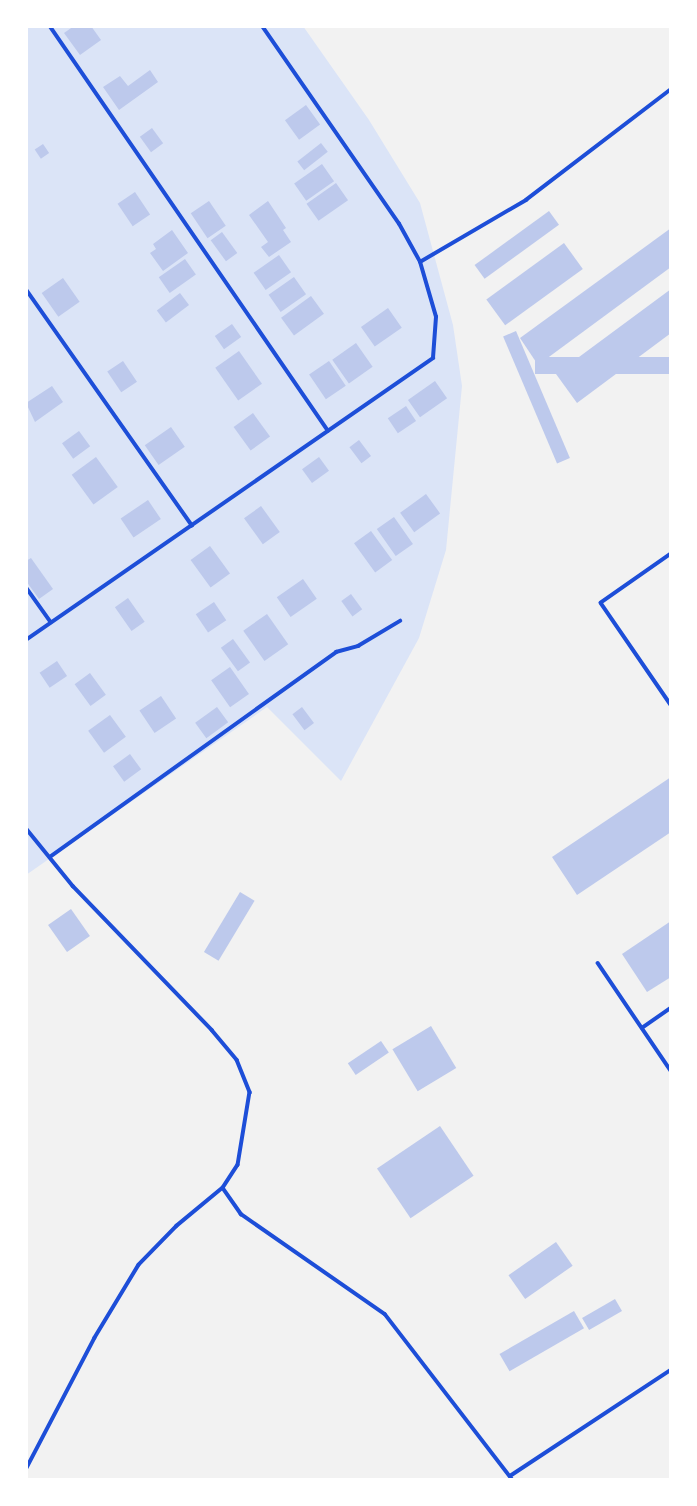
<!DOCTYPE html>
<style>
body{margin:0}
#map{position:relative;width:697px;height:1506px;overflow:hidden;background:#f2f2f2;font-family:"Noto Sans",sans-serif}
div>[style]{position:absolute}
[style*='--x']{left:calc(var(--x)*1px);top:calc(var(--y)*1px);width:calc(var(--w)*1px);rotate:calc(var(--a)*1deg)}
.green>*{inset:0;background:#dbe4f7}
.building>*{inset:0;background:#bdc9ec;transform-origin:0 0}
.service>*{height:3.5px;margin:-1.75px;padding:0 1.75px;transform-origin:1.75px;border-radius:1.75px;background:#1d4ed8}
span{translate:-50% -50%;white-space:nowrap;text-align:center;line-height:1.15;-webkit-text-stroke:5px #fff;paint-order:stroke}
.frame{position:absolute;inset:0;border:28px solid #fff;pointer-events:none}
</style>
<div id="map">
<div class="green">
<div style="clip-path:polygon(26px 26px,303px 26px,369px 120px,420px 203px,453px 325px,462px 386px,446px 550px,419px 638px,341px 781px,267px 707px,26px 875px)"></div>
</div>
<div class="building">
<div style="clip-path:polygon(74px 26px,91px 26px,101px 40px,80px 55px,64px 33px)"></div>
<div style="clip-path:polygon(150px 70px,158px 82px,119px 110px,103px 87px,120px 76px,128px 86px)"></div>
<div style="left:306px;top:105px;width:24px;height:26px;rotate:54deg"></div>
<div style="left:152px;top:128px;width:19px;height:15px;rotate:54deg"></div>
<div style="left:321px;top:143px;width:11px;height:30px;rotate:52deg"></div>
<div style="left:43px;top:144px;width:11px;height:10px;rotate:56deg"></div>
<div style="left:322px;top:164px;width:21px;height:34px;rotate:55deg"></div>
<div style="left:336px;top:183px;width:21px;height:36px;rotate:55deg"></div>
<div style="left:135px;top:192px;width:27px;height:21px;rotate:56deg"></div>
<div style="left:209px;top:201px;width:30px;height:22px;rotate:56deg"></div>
<div style="clip-path:polygon(268px 201px,286px 228px,283px 230px,291px 242px,269px 257px,261px 247px,268px 242px,249px 215px)"></div>
<div style="left:549px;top:211px;width:17px;height:92px;rotate:54deg"></div>
<div style="clip-path:polygon(671px 228px,671px 267px,538px 365px,520px 338px)"></div>
<div style="clip-path:polygon(172px 230px,188px 253px,163px 271px,150px 253px,156px 249px,153px 244px)"></div>
<div style="left:222px;top:232px;width:26px;height:14px;rotate:54deg"></div>
<div style="left:564px;top:243px;width:32px;height:96px;rotate:54deg"></div>
<div style="left:279px;top:255px;width:21px;height:31px;rotate:55deg"></div>
<div style="left:185px;top:259px;width:19px;height:32px;rotate:55deg"></div>
<div style="left:294px;top:277px;width:21px;height:31px;rotate:55deg"></div>
<div style="left:63px;top:278px;width:29px;height:26px;rotate:55deg"></div>
<div style="clip-path:polygon(671px 289px,671px 333px,577px 403px,556px 374px)"></div>
<div style="left:180px;top:293px;width:15px;height:29px;rotate:53deg"></div>
<div style="left:311px;top:296px;width:22px;height:37px;rotate:54deg"></div>
<div style="left:388px;top:308px;width:24px;height:33px;rotate:55deg"></div>
<div style="left:232px;top:324px;width:16px;height:21px;rotate:55deg"></div>
<div style="left:516px;top:331px;width:138px;height:14px;rotate:67deg"></div>
<div style="left:356px;top:343px;width:29px;height:29px;rotate:55deg"></div>
<div style="left:239px;top:351px;width:40px;height:29px;rotate:55deg"></div>
<div style="left:671px;top:357px;width:17px;height:136px;rotate:90deg"></div>
<div style="left:123px;top:361px;width:25px;height:19px;rotate:56deg"></div>
<div style="left:329px;top:361px;width:30px;height:24px;rotate:56deg"></div>
<div style="left:435px;top:381px;width:21px;height:33px;rotate:55deg"></div>
<div style="clip-path:polygon(52px 386px,63px 402px,35px 422px,26px 403px)"></div>
<div style="left:406px;top:406px;width:18px;height:22px;rotate:56deg"></div>
<div style="left:253px;top:413px;width:29px;height:24px;rotate:54deg"></div>
<div style="left:171px;top:427px;width:24px;height:32px;rotate:55deg"></div>
<div style="left:79px;top:431px;width:19px;height:21px;rotate:54deg"></div>
<div style="left:359px;top:440px;width:20px;height:12px;rotate:53deg"></div>
<div style="left:96px;top:457px;width:37px;height:30px;rotate:54deg"></div>
<div style="left:319px;top:457px;width:17px;height:21px;rotate:54deg"></div>
<div style="left:426px;top:494px;width:24px;height:32px;rotate:54deg"></div>
<div style="left:148px;top:500px;width:23px;height:33px;rotate:56deg"></div>
<div style="left:261px;top:506px;width:32px;height:21px;rotate:54deg"></div>
<div style="left:394px;top:517px;width:33px;height:21px;rotate:55deg"></div>
<div style="left:371px;top:531px;width:36px;height:21px;rotate:54deg"></div>
<div style="left:210px;top:546px;width:34px;height:24px;rotate:54deg"></div>
<div style="clip-path:polygon(31px 558px,53px 589px,39px 599px,26px 581px,26px 561px)"></div>
<div style="left:303px;top:579px;width:24px;height:32px;rotate:55deg"></div>
<div style="left:351px;top:594px;width:19px;height:12px;rotate:54deg"></div>
<div style="left:128px;top:598px;width:29px;height:16px;rotate:55deg"></div>
<div style="left:214px;top:602px;width:22px;height:22px;rotate:56deg"></div>
<div style="left:267px;top:614px;width:37px;height:29px;rotate:55deg"></div>
<div style="left:233px;top:639px;width:29px;height:15px;rotate:54deg"></div>
<div style="left:57px;top:661px;width:18px;height:21px;rotate:56deg"></div>
<div style="left:230px;top:667px;width:33px;height:23px;rotate:55deg"></div>
<div style="left:90px;top:673px;width:27px;height:19px;rotate:54deg"></div>
<div style="left:161px;top:696px;width:27px;height:26px;rotate:56deg"></div>
<div style="left:217px;top:707px;width:19px;height:27px;rotate:54deg"></div>
<div style="left:302px;top:707px;width:20px;height:12px;rotate:53deg"></div>
<div style="left:110px;top:715px;width:27px;height:27px;rotate:54deg"></div>
<div style="left:130px;top:754px;width:19px;height:21px;rotate:54deg"></div>
<div style="clip-path:polygon(671px 777px,671px 832px,577px 895px,552px 857px)"></div>
<div style="left:240px;top:892px;width:17px;height:70px;rotate:31deg"></div>
<div style="left:71px;top:909px;width:33px;height:28px;rotate:55deg"></div>
<div style="clip-path:polygon(671px 921px,671px 977px,647px 992px,622px 954px)"></div>
<div style="left:431px;top:1026px;width:49px;height:45px;rotate:59deg"></div>
<div style="left:381px;top:1041px;width:14px;height:40px;rotate:56deg"></div>
<div style="left:440px;top:1126px;width:60px;height:76px;rotate:56deg"></div>
<div style="left:556px;top:1242px;width:29px;height:58px;rotate:55deg"></div>
<div style="left:615px;top:1299px;width:14px;height:38px;rotate:60deg"></div>
<div style="left:574px;top:1311px;width:20px;height:86px;rotate:60deg"></div>
</div>
<div class="service">
<div style="--x:50;--y:26;--w:491;--a:55.5"></div>
<div style="--x:420;--y:262;--w:123;--a:-30.3"></div>
<div style="--x:526;--y:200;--w:183;--a:-37.4"></div>
<div style="--x:26;--y:289;--w:289;--a:54.9"></div>
<div style="--x:671;--y:554;--w:85;--a:145"></div>
<div style="--x:601;--y:603;--w:124;--a:55.5"></div>
<div style="--x:26;--y:587;--w:43;--a:54.5"></div>
<div style="--x:26;--y:640;--w:495;--a:-34.7"></div>
<div style="--x:433;--y:358;--w:41;--a:-85.8"></div>
<div style="--x:436;--y:317;--w:57;--a:-106.2"></div>
<div style="--x:420;--y:262;--w:43;--a:-118.9"></div>
<div style="--x:399;--y:224;--w:241;--a:-124.7"></div>
<div style="--x:26;--y:828;--w:75;--a:51"></div>
<div style="--x:73;--y:886;--w:200;--a:46"></div>
<div style="--x:212;--y:1030;--w:39;--a:50"></div>
<div style="--x:237;--y:1060;--w:35;--a:68"></div>
<div style="--x:250;--y:1092;--w:74;--a:99.3"></div>
<div style="--x:238;--y:1165;--w:27;--a:123"></div>
<div style="--x:223;--y:1188;--w:60;--a:140.4"></div>
<div style="--x:177;--y:1226;--w:54;--a:134.3"></div>
<div style="--x:139;--y:1265;--w:85;--a:121.1"></div>
<div style="--x:95;--y:1338;--w:149;--a:117.6"></div>
<div style="--x:50;--y:857;--w:352;--a:-35.6"></div>
<div style="--x:336;--y:652;--w:23;--a:-15"></div>
<div style="--x:358;--y:646;--w:49;--a:-30.8"></div>
<div style="--x:598;--y:963;--w:130;--a:55.9"></div>
<div style="--x:642;--y:1028;--w:35;--a:-35"></div>
<div style="--x:223;--y:1188;--w:32;--a:55"></div>
<div style="--x:241;--y:1214;--w:175;--a:34.8"></div>
<div style="--x:385;--y:1314;--w:210;--a:52.4"></div>
<div style="--x:510;--y:1476;--w:193;--a:-33.4"></div>
</div>
<div class="frame"></div>
</div>
